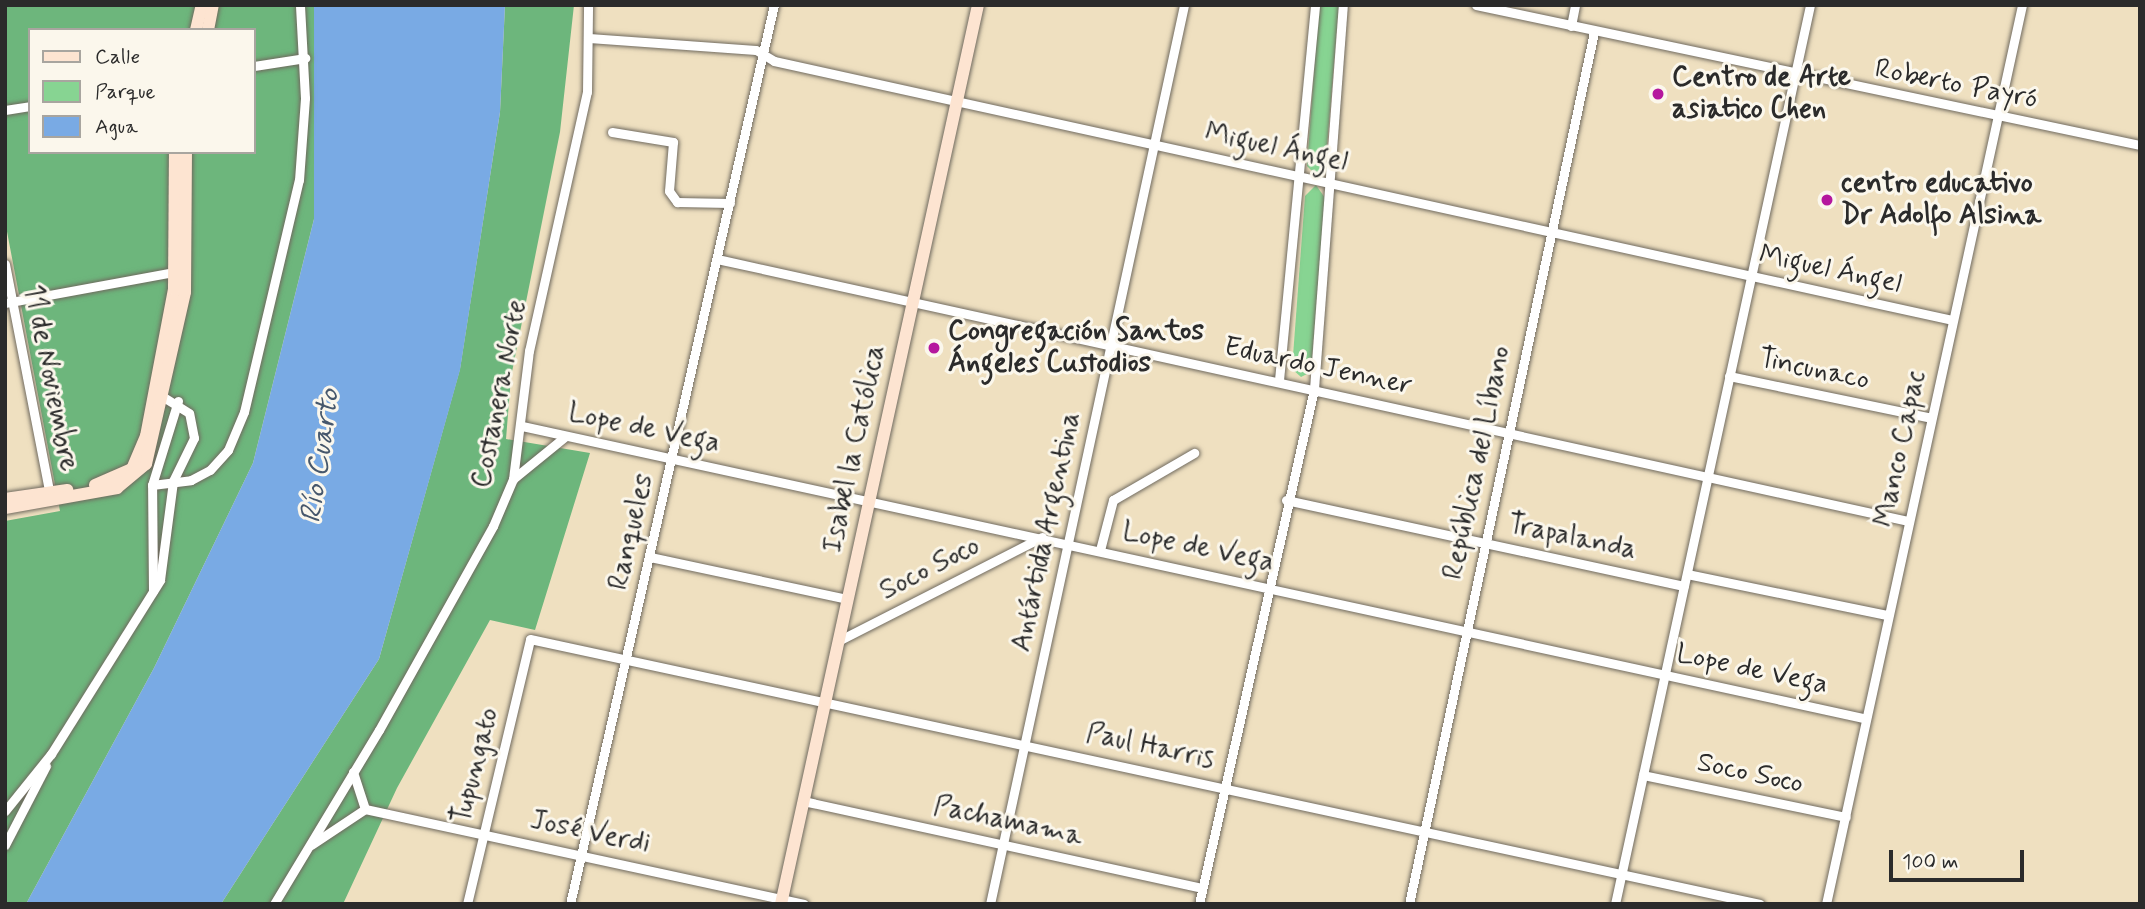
<!DOCTYPE html>
<meta charset="utf-8">
<style>
body{margin:0}
#map{position:relative;width:2145px;height:909px;overflow:hidden;background:#efe0c0;font-family:Mynerve,sans-serif}
div>[style]{position:absolute}
[style*='--x']{left:calc(var(--x)*1px);top:calc(var(--y)*1px);width:calc(var(--w)*1px);rotate:calc(var(--a)*1deg)}
.green>*{inset:0;background:#87d492}
.forest>*{inset:0;background:#6db67c}
.water>*{inset:0;background:#79aae4}
.roads{filter:drop-shadow(0 0 2px #706a5f) drop-shadow(0 0 2px #706a5f)}
.street>*{height:9px;margin:-4.5px;padding:0 4.5px;transform-origin:4.5px;border-radius:4.5px;background:#fff}
.secondary>*{height:12px;margin:-6px;padding:0 6px;transform-origin:6px;border-radius:6px;background:#fde4d1}
.dots>*{width:19px;height:19px;translate:-50% -50%;box-sizing:border-box;border:4px solid #fbf7ec;border-radius:50%}
span{translate:-50% -50%;white-space:nowrap;text-align:center;line-height:1.15;-webkit-text-stroke:6px #fbf7ec;paint-order:stroke}
.poi-label{font-size:28px;color:#2b2b2b;font-weight:700}
.left{translate:0 -50%;text-align:left}
.street-label{font-size:28px;color:#2b2b2b}
.water-label{font-size:30px;color:#46576c;font-style:italic}
.frame{position:absolute;inset:0;border:7px solid #2b2b2b;pointer-events:none}
.legend{position:absolute;left:28px;top:28px;width:228px;height:126px;box-sizing:border-box;background:#fbf7ec;border:2px solid #a8a59f;margin:0;padding:9px 12px;list-style:none;font-size:21px;color:#2b2b2b}
.legend li{display:flex;align-items:center;gap:14px;height:35px}
.legend b{width:35px;border:2px solid #a8a59f}
.scale{position:absolute;left:1889px;top:850px;width:135px;height:32px;box-sizing:border-box;border:4px solid #2b2b2b;border-top:0;padding-left:9px;font-size:21px;line-height:24px;white-space:nowrap;color:#2b2b2b;-webkit-text-stroke:5px #fbf7ec;paint-order:stroke}
</style>
<div id="map">
<div class="green">
<div style="clip-path:polygon(1319px 5px,1339px 5px,1325px 169px,1316px 175px,1307px 166px)"></div>
<div style="clip-path:polygon(1316px 185px,1325px 198px,1311px 372px,1301px 377px,1292px 369px,1305px 196px)"></div>
</div>
<div class="forest">
<div style="clip-path:polygon(evenodd,5px 5px,314px 5px,314px 219px,253px 463px,154px 668px,26px 904px,5px 904px,5px 521px,60px 511px,5px 221px,5px 5px,30px 30px,254px 30px,254px 152px,30px 152px,30px 30px)"></div>
<div style="clip-path:polygon(505px 5px,574px 5px,560px 132px,511px 377px,506px 439px,590px 453px,535px 630px,490px 620px,397px 788px,343px 904px,221px 904px,379px 659px,460px 369px,500px 112px)"></div>
</div>
<div class="water">
<div style="clip-path:polygon(314px 5px,505px 5px,500px 112px,460px 370px,379px 659px,221px 904px,26px 904px,154px 668px,253px 463px,314px 219px)"></div>
</div>
<div class="roads">
<div class="street">
<div style="--x:1476;--y:5;--w:679;--a:11.91"></div>
<div style="--x:1571;--y:26;--w:21;--a:-79"></div>
<div style="--x:589;--y:38;--w:167;--a:4.1"></div>
<div style="--x:756;--y:50;--w:21;--a:31"></div>
<div style="--x:774;--y:61;--w:1206;--a:12.4"></div>
<div style="--x:254;--y:66;--w:52;--a:-8.9"></div>
<div style="--x:5;--y:110;--w:25;--a:-9"></div>
<div style="--x:612;--y:132;--w:62;--a:9.3"></div>
<div style="--x:673;--y:142;--w:49;--a:94.7"></div>
<div style="--x:669;--y:191;--w:14;--a:54"></div>
<div style="--x:677;--y:202;--w:53;--a:1.1"></div>
<div style="--x:717;--y:259;--w:1219;--a:12.41"></div>
<div style="--x:5;--y:264;--w:236;--a:79"></div>
<div style="--x:5;--y:303;--w:172;--a:-10.4"></div>
<div style="--x:1729;--y:376;--w:206;--a:11.7"></div>
<div style="--x:1279;--y:380;--w:377;--a:-84.5"></div>
<div style="--x:522;--y:426;--w:1373;--a:12.28"></div>
<div style="--x:513;--y:479;--w:68;--a:-39.1"></div>
<div style="--x:152;--y:485;--w:39;--a:-7"></div>
<div style="--x:191;--y:480;--w:21;--a:-28"></div>
<div style="--x:210;--y:470;--w:27;--a:-48"></div>
<div style="--x:228;--y:450;--w:41;--a:-67.2"></div>
<div style="--x:244;--y:412;--w:238;--a:-76.7"></div>
<div style="--x:299;--y:180;--w:82;--a:-85.8"></div>
<div style="--x:305;--y:98;--w:93;--a:-93.1"></div>
<div style="--x:1286;--y:500;--w:407;--a:12.2"></div>
<div style="--x:1100;--y:550;--w:52;--a:-75.4"></div>
<div style="--x:1113;--y:500;--w:94;--a:-30.1"></div>
<div style="--x:650;--y:557;--w:201;--a:12"></div>
<div style="--x:1687;--y:574;--w:204;--a:11.6"></div>
<div style="--x:153;--y:591;--w:106;--a:-90.5"></div>
<div style="--x:152;--y:485;--w:88;--a:-72.8"></div>
<div style="--x:838;--y:641;--w:229;--a:-27"></div>
<div style="--x:1643;--y:775;--w:207;--a:11.7"></div>
<div style="--x:803;--y:801;--w:408;--a:12.3"></div>
<div style="--x:365;--y:809;--w:449;--a:12.2"></div>
<div style="--x:5;--y:811;--w:73;--a:-51.1"></div>
<div style="--x:51;--y:754;--w:205;--a:-57.9"></div>
<div style="--x:160;--y:580;--w:100;--a:-82.5"></div>
<div style="--x:173;--y:481;--w:48;--a:-64"></div>
<div style="--x:194;--y:438;--w:25;--a:-101"></div>
<div style="--x:189;--y:413;--w:38;--a:-148"></div>
<div style="--x:5;--y:845;--w:89;--a:-62.6"></div>
<div style="--x:311;--y:845;--w:65;--a:-33.7"></div>
<div style="--x:365;--y:809;--w:39;--a:-108"></div>
<div style="--x:274;--y:904;--w:203;--a:-58.9"></div>
<div style="--x:379;--y:730;--w:234;--a:-60.8"></div>
<div style="--x:493;--y:526;--w:51;--a:-66.9"></div>
<div style="--x:513;--y:479;--w:129;--a:-82.9"></div>
<div style="--x:529;--y:351;--w:265;--a:-77.4"></div>
<div style="--x:587;--y:92;--w:87;--a:-89.3"></div>
<div style="--x:467;--y:904;--w:272;--a:-76.6"></div>
<div style="--x:530;--y:639;--w:1258;--a:12.16"></div>
<div style="--x:570;--y:904;--w:922;--a:-77.22"></div>
<div style="--x:990;--y:904;--w:920;--a:-77.82"></div>
<div style="--x:1199;--y:904;--w:528;--a:-77.41"></div>
<div style="--x:1314;--y:389;--w:385;--a:-85.7"></div>
<div style="--x:1409;--y:904;--w:891;--a:-78.02"></div>
<div style="--x:1615;--y:904;--w:920;--a:-77.76"></div>
<div style="--x:1826;--y:904;--w:920;--a:-77.7"></div>
</div>
<div class="secondary">
<div style="--x:196;--y:30;--w:26;--a:-77"></div>
<div style="--x:208;--y:30;--w:25;--a:-79"></div>
<div style="--x:95;--y:485;--w:40;--a:-23.4"></div>
<div style="--x:132;--y:469;--w:36;--a:-67"></div>
<div style="--x:146;--y:436;--w:150;--a:-79.2"></div>
<div style="--x:174;--y:289;--w:137;--a:-89.6"></div>
<div style="--x:5;--y:499;--w:63;--a:-8.3"></div>
<div style="--x:5;--y:508;--w:114;--a:-10.1"></div>
<div style="--x:117;--y:488;--w:38;--a:-40"></div>
<div style="--x:146;--y:464;--w:176;--a:-77.2"></div>
<div style="--x:185;--y:292;--w:140;--a:-89.6"></div>
<div style="--x:781;--y:904;--w:920;--a:-77.64"></div>
</div>
</div>
<div class="dots">
<div style="left:1658px;top:94px;background:#b5179e"></div>
<div style="left:1827px;top:200px;background:#b5179e"></div>
<div style="left:934px;top:348px;background:#b5179e"></div>
</div>
<div class="poi-label">
<span class="left" style="left:1672px;top:94px">Centro de Arte<br>asiatico Chen</span>
<span class="left" style="left:1841px;top:200px">centro educativo<br>Dr Adolfo Alsina</span>
<span class="left" style="left:948px;top:348px">Congregación Santos<br>Ángeles Custodios</span>
</div>
<div class="street-label">
<span style="left:1956px;top:85px;rotate:11deg">Roberto Payró</span>
<span style="left:1276px;top:148px;rotate:12deg">Miguel Ángel</span>
<span style="left:1830px;top:270px;rotate:12deg">Miguel Ángel</span>
<span style="left:1318px;top:367px;rotate:12deg">Eduardo Jenner</span>
<span style="left:1814px;top:370px;rotate:12deg">Tincunaco</span>
<span style="left:50px;top:378px;rotate:79deg">11 de Noviembre</span>
<span style="left:500px;top:394px;rotate:-79deg">Costanera Norte</span>
<span style="left:644px;top:429px;rotate:12deg">Lope de Vega</span>
<span style="left:855px;top:449px;rotate:-78deg">Isabel la Católica</span>
<span style="left:1901px;top:449px;rotate:-78deg">Manco Capac</span>
<span style="left:1478px;top:463px;rotate:-78deg">República del Líbano</span>
<span style="left:632px;top:532px;rotate:-77deg">Ranqueles</span>
<span style="left:1047px;top:532px;rotate:-78deg">Antártida Argentina</span>
<span style="left:1572px;top:538px;rotate:12deg">Trapalanda</span>
<span style="left:1198px;top:548px;rotate:12deg">Lope de Vega</span>
<span style="left:930px;top:569px;rotate:-27deg">Soco Soco</span>
<span style="left:1752px;top:670px;rotate:12deg">Lope de Vega</span>
<span style="left:1150px;top:747px;rotate:12deg">Paul Harris</span>
<span style="left:476px;top:766px;rotate:-76deg">Tupungato</span>
<span style="left:1750px;top:774px;rotate:12deg">Soco Soco</span>
<span style="left:1008px;top:822px;rotate:12deg">Pachamama</span>
<span style="left:590px;top:833px;rotate:12deg">José Verdi</span>
</div>
<div class="water-label">
<span style="left:321px;top:456px;rotate:-82deg">Río Cuarto</span>
</div>
<div class="frame"></div>
<ul class="legend">
<li><b style="height:9px;background:#fde4d1"></b>Calle</li>
<li><b style="height:19px;background:#87d492"></b>Parque</li>
<li><b style="height:19px;background:#79aae4"></b>Agua</li>
</ul>
<div class="scale">100 m</div>
</div>
